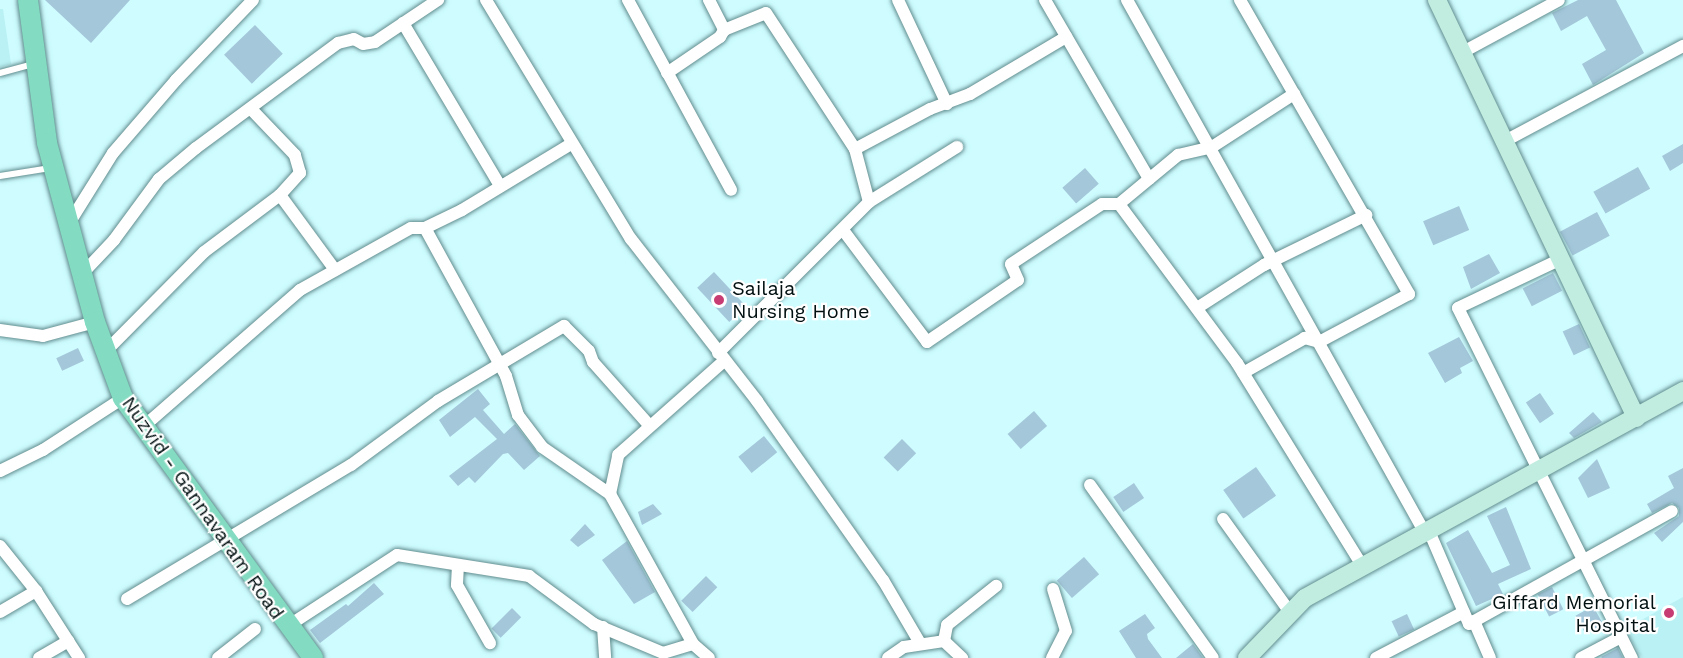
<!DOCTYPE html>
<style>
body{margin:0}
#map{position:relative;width:1683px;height:658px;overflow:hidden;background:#cefcff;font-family:"Work Sans",sans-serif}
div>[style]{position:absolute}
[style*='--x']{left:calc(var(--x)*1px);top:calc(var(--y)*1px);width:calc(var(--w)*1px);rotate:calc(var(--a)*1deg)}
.built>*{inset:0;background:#baf1f4}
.building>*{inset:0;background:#a4c7da;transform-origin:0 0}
.roads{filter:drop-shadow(0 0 2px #618c8e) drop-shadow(0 0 2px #618c8e)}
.lane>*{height:6px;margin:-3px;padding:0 3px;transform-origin:3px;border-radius:3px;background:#fff}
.street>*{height:12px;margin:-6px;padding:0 6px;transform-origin:6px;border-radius:6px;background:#fff}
.secondary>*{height:18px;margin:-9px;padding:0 9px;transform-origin:9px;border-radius:9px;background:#c1ede0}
.primary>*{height:20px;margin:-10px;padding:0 10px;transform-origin:10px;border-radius:10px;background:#83dbc1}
.dots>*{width:16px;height:16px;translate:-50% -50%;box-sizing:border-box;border:3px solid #fff;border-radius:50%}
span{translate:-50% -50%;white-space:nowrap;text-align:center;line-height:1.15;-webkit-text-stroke:4.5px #fff;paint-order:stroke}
.poi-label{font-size:20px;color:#010f10}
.left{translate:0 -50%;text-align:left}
.right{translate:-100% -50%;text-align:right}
.street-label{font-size:20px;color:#010f10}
</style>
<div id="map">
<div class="built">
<div style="clip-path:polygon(0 9px,3px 9px,11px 64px,0 67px)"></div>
<div style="clip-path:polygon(1683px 597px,1683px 658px,1642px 658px,1625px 629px)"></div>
</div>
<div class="building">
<div style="clip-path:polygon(45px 0,130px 0,91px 43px)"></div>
<div style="clip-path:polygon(1578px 0,1616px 0,1644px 53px,1593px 85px,1582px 64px,1606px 50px,1587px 16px,1561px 31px,1552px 13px)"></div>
<div style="left:255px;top:25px;width:40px;height:43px;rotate:46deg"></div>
<div style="clip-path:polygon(1683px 144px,1683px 163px,1670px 171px,1662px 156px)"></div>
<div style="left:1638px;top:167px;width:25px;height:51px;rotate:61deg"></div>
<div style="left:1085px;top:168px;width:21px;height:30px;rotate:49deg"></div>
<div style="left:1459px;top:206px;width:26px;height:39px;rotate:67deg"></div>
<div style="left:1597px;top:212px;width:27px;height:42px;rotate:62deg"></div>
<div style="clip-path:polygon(1489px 254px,1500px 273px,1471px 289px,1463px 267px)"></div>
<div style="left:714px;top:272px;width:47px;height:23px;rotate:47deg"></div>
<div style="left:1553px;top:273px;width:20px;height:34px;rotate:63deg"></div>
<div style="left:1579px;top:324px;width:26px;height:18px;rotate:65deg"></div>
<div style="clip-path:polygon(1459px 337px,1473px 361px,1460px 368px,1462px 373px,1445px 383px,1428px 353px)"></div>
<div style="left:78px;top:348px;width:14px;height:24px;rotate:65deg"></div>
<div style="clip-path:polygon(478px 389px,490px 404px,483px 410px,504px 434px,515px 424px,540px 456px,524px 470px,508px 453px,503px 454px,475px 483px,469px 477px,458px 486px,449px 476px,497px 439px,475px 417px,450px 437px,439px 420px)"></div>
<div style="left:1540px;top:393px;width:25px;height:17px;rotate:56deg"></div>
<div style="left:1034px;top:411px;width:20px;height:35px;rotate:49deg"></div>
<div style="clip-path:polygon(1593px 412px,1602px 422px,1574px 438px,1569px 433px)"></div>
<div style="left:764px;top:436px;width:21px;height:33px;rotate:51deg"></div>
<div style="left:902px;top:439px;width:20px;height:26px;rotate:45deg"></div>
<div style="clip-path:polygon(1597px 459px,1610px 488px,1588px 498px,1578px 478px)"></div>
<div style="left:1256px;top:467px;width:35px;height:40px;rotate:55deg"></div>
<div style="clip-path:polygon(1683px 468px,1683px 522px,1662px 542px,1654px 533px,1679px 516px,1679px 508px,1672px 503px,1652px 513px,1647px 504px,1674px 488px,1668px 476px)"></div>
<div style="left:1134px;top:483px;width:18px;height:25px;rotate:56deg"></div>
<div style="clip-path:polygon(653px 504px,662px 514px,642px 525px,638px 512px)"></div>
<div style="clip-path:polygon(1506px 507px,1531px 569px,1498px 584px,1503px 594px,1476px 606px,1446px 543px,1468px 530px,1492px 573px,1510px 565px,1487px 516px)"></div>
<div style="clip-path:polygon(585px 524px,595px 535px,578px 547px,570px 540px)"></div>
<div style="clip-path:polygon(627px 541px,655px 592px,634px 604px,602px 560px)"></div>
<div style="left:1084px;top:557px;width:23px;height:36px;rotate:49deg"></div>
<div style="left:706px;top:576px;width:16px;height:35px;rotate:45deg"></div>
<div style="clip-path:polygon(374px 583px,384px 594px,320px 643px,310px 630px,346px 604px,348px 606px)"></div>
<div style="left:1552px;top:587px;width:25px;height:16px;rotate:63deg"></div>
<div style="left:1593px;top:606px;width:21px;height:20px;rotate:61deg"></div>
<div style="left:512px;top:608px;width:13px;height:29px;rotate:45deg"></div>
<div style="clip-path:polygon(1145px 614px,1155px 628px,1147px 634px,1148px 639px,1162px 658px,1136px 658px,1119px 631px)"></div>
<div style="left:1407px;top:614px;width:17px;height:17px;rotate:65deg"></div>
<div style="clip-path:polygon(1193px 644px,1203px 658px,1176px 658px)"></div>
<div style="clip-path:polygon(1618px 648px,1623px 658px,1602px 658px,1601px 657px)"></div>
</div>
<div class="roads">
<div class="lane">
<div style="--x:0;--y:73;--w:34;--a:-15"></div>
<div style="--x:0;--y:176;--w:51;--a:-9.1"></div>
</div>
<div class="street">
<div style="--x:486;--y:0;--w:280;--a:58.8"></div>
<div style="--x:631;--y:239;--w:205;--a:52.1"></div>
<div style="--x:757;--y:401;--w:219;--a:54.9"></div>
<div style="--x:883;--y:580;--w:73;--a:59.6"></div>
<div style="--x:628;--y:0;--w:216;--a:61.5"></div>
<div style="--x:709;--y:0;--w:34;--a:63"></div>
<div style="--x:898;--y:0;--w:115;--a:64.8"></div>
<div style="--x:1045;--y:0;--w:207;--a:59.8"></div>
<div style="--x:1127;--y:0;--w:611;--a:60.79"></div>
<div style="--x:1240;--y:0;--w:108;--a:60.1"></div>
<div style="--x:403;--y:23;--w:190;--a:59.2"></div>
<div style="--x:1463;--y:52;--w:109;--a:-28.4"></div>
<div style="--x:667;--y:73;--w:64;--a:-34.2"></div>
<div style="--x:720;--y:37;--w:8;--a:-60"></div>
<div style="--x:724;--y:30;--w:45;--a:-22"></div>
<div style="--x:766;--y:13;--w:163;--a:56.8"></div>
<div style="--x:855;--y:149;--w:55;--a:75.2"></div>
<div style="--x:1505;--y:141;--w:202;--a:-28.1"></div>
<div style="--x:855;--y:149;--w:85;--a:-28.1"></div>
<div style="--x:930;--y:109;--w:43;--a:-20.6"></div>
<div style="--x:970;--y:94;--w:112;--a:-30.7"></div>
<div style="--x:280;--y:195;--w:93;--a:53.7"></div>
<div style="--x:1119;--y:204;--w:198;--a:53.4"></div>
<div style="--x:1237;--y:363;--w:240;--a:58.3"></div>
<div style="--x:68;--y:225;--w:85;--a:-58"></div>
<div style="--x:113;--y:153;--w:96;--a:-49.2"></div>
<div style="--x:176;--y:80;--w:111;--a:-46.1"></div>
<div style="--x:425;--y:228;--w:169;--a:61.3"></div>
<div style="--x:506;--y:376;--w:41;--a:72.9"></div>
<div style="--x:518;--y:415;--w:40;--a:53"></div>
<div style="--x:542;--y:447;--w:83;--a:34.7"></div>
<div style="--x:610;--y:494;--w:171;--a:61"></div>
<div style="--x:693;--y:644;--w:21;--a:41"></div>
<div style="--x:843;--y:230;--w:140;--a:53.1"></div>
<div style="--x:927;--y:342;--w:110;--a:-34.3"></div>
<div style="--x:1018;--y:280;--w:17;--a:-114"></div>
<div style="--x:1011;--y:264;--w:109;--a:-33.4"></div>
<div style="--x:1102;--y:204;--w:17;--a:0"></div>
<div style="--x:1119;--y:204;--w:77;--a:-39.7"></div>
<div style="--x:1178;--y:155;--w:35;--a:-13"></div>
<div style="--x:1212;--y:147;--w:98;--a:-32.9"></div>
<div style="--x:1294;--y:94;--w:231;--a:60.1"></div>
<div style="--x:1409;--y:294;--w:102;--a:151.9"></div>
<div style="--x:1319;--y:342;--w:15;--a:-164"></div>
<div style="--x:1305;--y:338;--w:71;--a:150.6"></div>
<div style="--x:1561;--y:259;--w:114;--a:154.6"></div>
<div style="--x:1458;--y:308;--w:391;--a:63.6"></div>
<div style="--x:82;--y:274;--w:47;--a:-46.7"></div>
<div style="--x:114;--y:240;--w:76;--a:-53.6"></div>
<div style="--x:159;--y:179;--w:48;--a:-40"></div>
<div style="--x:196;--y:148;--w:177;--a:-36.5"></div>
<div style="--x:338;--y:43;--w:16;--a:-14"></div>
<div style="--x:354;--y:39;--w:10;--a:29"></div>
<div style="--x:363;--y:44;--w:12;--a:-9"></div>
<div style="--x:375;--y:42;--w:76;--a:-33.7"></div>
<div style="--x:1197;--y:308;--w:80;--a:-32.7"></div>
<div style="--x:1264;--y:265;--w:114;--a:-26.1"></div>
<div style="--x:0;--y:330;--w:43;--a:7.9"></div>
<div style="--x:43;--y:336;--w:54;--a:-15.1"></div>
<div style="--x:106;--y:351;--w:139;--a:-45.3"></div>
<div style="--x:204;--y:252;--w:95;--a:-36.9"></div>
<div style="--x:280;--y:195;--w:30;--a:-48"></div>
<div style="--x:300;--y:173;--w:19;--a:-106"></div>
<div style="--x:295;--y:155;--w:64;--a:-133.7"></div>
<div style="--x:718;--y:353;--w:214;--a:-45"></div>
<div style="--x:869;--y:202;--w:104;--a:-32"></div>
<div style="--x:143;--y:427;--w:208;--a:-41.1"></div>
<div style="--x:300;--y:290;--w:127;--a:-29.2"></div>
<div style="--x:411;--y:228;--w:14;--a:0"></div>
<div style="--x:425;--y:228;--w:41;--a:-25.9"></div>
<div style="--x:462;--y:210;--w:127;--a:-31.2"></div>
<div style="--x:0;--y:471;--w:48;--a:-26"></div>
<div style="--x:43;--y:450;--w:95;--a:-33"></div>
<div style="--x:1090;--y:485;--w:212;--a:54.6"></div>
<div style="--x:610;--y:494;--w:40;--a:-78"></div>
<div style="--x:618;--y:455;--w:142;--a:-41.6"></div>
<div style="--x:1223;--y:519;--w:113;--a:54.3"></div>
<div style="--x:1429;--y:531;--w:101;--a:66.7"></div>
<div style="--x:1469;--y:624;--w:232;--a:-29.1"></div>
<div style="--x:0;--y:546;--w:58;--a:51.3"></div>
<div style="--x:36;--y:591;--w:80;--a:57.3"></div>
<div style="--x:458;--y:565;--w:20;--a:93"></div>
<div style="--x:457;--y:585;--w:67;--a:60.4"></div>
<div style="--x:127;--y:599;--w:261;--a:-30.9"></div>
<div style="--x:351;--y:465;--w:108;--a:-36.3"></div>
<div style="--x:438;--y:401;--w:147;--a:-30.8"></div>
<div style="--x:564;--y:326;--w:35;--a:45"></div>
<div style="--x:589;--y:351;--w:12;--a:70"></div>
<div style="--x:593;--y:362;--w:84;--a:48.4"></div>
<div style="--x:0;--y:612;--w:42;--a:-30.3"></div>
<div style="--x:1474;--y:621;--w:40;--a:66.6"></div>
<div style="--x:288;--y:626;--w:130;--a:-33.1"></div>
<div style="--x:397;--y:555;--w:134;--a:9"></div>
<div style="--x:529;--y:576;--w:81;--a:36.4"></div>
<div style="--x:594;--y:624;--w:75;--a:22.8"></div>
<div style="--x:663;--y:653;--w:31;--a:-17"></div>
<div style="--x:603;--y:627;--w:31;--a:86"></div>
<div style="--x:944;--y:641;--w:16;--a:-79"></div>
<div style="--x:947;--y:625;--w:63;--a:-38.5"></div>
<div style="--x:39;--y:658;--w:34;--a:-30"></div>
<div style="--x:218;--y:658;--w:47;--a:-38.1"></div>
<div style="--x:888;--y:658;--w:19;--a:-35"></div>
<div style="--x:904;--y:647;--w:40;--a:-8.5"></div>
<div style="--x:944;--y:641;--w:25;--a:43"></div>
<div style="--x:1052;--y:658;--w:30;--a:-63"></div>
<div style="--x:1066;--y:631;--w:44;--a:-107.2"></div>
<div style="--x:1376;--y:658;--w:99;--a:-27.6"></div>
<div style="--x:1581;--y:658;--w:45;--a:-27.7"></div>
</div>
<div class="secondary">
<div style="--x:1437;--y:0;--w:463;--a:64.5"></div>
<div style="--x:1247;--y:658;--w:83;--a:-46"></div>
<div style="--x:1305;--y:598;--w:431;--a:-28.7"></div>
</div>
<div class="primary">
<div style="--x:28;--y:0;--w:144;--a:82.4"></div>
<div style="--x:47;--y:143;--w:185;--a:75"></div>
<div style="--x:95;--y:322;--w:81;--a:69.8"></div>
<div style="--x:123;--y:398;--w:322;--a:53.8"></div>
</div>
</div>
<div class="dots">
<div style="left:719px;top:300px;background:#c73c73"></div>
<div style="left:1669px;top:613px;background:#c73c73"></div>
</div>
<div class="poi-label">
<span class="left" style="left:732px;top:300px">Sailaja<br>Nursing Home</span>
<span class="right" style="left:1656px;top:614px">Giffard Memorial<br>Hospital</span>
</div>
<div class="street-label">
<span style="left:203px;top:508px;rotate:55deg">Nuzvid - Gannavaram Road</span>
</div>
</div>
